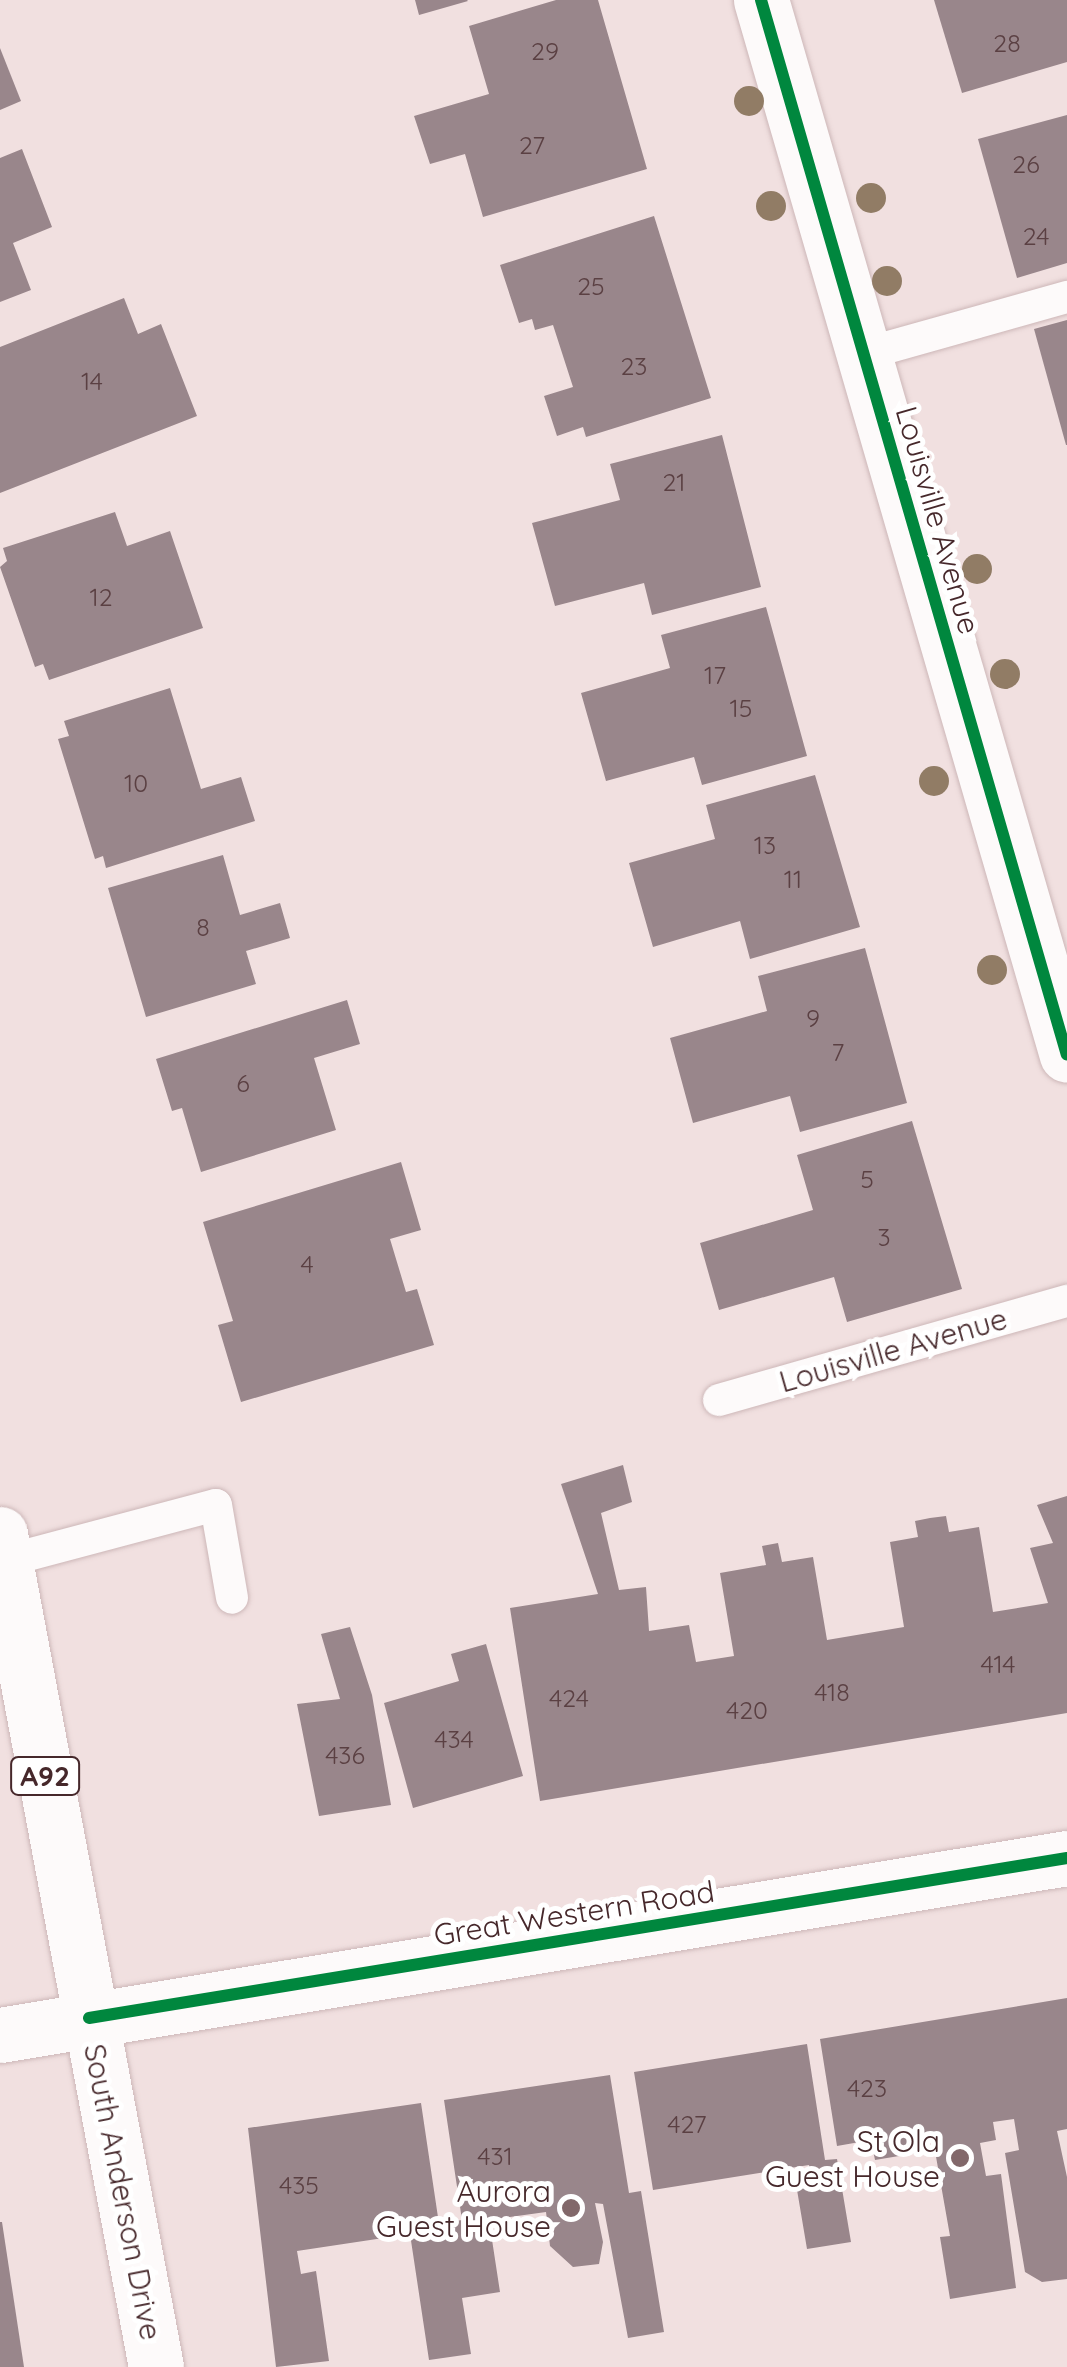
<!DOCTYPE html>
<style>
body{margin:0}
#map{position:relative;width:1067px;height:2367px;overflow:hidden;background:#f1e0e0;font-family:Quicksand,sans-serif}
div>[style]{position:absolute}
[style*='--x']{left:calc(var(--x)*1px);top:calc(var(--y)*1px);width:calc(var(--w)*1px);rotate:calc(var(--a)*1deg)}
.building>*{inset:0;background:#99868b}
.roads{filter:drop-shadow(0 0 2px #cdb7b8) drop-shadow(0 0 2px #cdb7b8)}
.lane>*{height:32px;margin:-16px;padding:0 16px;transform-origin:16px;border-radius:16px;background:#fdfafa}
.street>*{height:55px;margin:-27.5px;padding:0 27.5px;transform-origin:27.5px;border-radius:27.5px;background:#fdfafa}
.primary>*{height:55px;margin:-27.5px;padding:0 27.5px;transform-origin:27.5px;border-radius:27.5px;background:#fdfafa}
.cycleway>*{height:12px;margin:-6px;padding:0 6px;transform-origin:6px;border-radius:6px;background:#00873e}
.trees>*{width:30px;height:30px;margin:-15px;border-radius:50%;background:#917c65}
.dots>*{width:28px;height:28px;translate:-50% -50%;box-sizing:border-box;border:5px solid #fff;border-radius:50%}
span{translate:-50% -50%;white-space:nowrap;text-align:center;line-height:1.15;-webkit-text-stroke:10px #fff;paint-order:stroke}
.number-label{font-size:25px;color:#5b4043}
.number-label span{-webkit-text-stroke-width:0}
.shield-label span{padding:2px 8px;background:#fff;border:2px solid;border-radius:8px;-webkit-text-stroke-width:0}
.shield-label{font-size:28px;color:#46282b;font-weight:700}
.street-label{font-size:30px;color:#46282b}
.poi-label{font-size:30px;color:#46282b}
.right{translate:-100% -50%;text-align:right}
</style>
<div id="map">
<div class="building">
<div style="clip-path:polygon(415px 0,467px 0,468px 1px,419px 15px)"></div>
<div style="clip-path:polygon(556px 0,598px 0,647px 169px,483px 217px,465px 154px,430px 164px,414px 116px,489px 94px,469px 26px)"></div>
<div style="clip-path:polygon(934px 0,1067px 0,1067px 62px,962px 93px)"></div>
<div style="clip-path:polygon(0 48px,21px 101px,0 110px)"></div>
<div style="clip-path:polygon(1067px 115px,1067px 263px,1017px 278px,978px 139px)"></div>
<div style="clip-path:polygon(22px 149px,52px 227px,13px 243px,31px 290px,0 302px,0 158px)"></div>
<div style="clip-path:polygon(654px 216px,711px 398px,586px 437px,583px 427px,557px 436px,544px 396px,573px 387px,553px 325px,535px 330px,532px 319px,519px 323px,500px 265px)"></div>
<div style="clip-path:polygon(124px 298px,138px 334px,161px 324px,197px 416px,0 493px,0 347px)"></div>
<div style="clip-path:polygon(1067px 320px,1067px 445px,1066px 445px,1034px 329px)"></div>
<div style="clip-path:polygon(722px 435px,761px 587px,652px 615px,644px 583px,555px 606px,532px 523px,620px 500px,610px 464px)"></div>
<div style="clip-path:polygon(115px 512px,127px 546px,170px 531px,203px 628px,49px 680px,43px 664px,35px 667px,0 567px,7px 561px,3px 548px)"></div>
<div style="clip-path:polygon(766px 607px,807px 756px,702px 785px,694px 757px,606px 781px,581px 693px,670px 668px,661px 635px)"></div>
<div style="clip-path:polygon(170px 688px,201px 789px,241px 777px,255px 821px,106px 868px,103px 856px,95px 859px,58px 739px,69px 736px,64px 721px)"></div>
<div style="clip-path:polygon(815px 775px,860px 927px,750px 959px,740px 921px,653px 947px,629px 863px,715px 839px,706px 805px)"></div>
<div style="clip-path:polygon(223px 855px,240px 915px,280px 903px,290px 938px,246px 951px,256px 984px,146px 1017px,108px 888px)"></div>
<div style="clip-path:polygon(865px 948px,907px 1103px,800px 1132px,790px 1096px,693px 1123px,670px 1038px,767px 1011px,758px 976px)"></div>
<div style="clip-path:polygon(347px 1000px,360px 1044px,314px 1058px,336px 1130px,201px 1172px,182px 1108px,172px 1111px,156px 1059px)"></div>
<div style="clip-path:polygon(912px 1121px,962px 1289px,847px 1322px,834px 1277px,719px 1310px,700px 1243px,813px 1210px,797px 1155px)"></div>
<div style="clip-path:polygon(401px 1162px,421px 1230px,390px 1239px,406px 1292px,417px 1289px,434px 1345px,241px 1402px,218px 1325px,233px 1321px,203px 1222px)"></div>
<div style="clip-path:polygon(623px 1465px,632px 1502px,601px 1513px,619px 1590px,646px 1587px,649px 1631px,689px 1625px,696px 1662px,734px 1656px,720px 1573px,766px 1565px,762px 1546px,778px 1543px,782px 1562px,813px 1557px,827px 1640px,904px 1627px,890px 1542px,918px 1537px,915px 1521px,930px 1518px,946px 1516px,949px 1532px,979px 1527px,993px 1612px,1048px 1603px,1030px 1548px,1053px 1543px,1037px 1505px,1067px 1496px,1067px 1713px,540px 1801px,510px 1608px,598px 1594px,561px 1484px)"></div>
<div style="clip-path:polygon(350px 1627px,372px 1695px,391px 1805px,319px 1816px,297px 1704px,340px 1699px,321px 1634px)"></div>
<div style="clip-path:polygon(486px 1644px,523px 1776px,413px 1808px,384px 1703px,459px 1681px,451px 1654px)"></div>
<div style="clip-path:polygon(1067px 1998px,1067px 2129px,1057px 2131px,1067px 2177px,1067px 2279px,1042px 2282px,1025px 2272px,1005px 2153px,1019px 2150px,1014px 2119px,993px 2122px,996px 2140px,980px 2143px,986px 2176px,1001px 2174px,1016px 2288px,950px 2299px,940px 2237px,950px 2236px,932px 2134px,914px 2137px,917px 2153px,875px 2160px,871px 2140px,837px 2146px,820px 2039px)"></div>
<div style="clip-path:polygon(807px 2044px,825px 2160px,837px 2159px,851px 2242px,807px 2249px,795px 2178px,811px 2177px,809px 2165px,653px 2190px,634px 2072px)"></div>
<div style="clip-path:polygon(610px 2075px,629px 2193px,641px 2191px,664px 2332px,628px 2338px,603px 2204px,595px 2203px,603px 2242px,599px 2264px,573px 2267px,550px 2246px,546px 2212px,489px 2220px,500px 2292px,462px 2298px,471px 2354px,429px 2360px,410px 2234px,297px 2251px,301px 2274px,316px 2271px,329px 2361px,276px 2367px,248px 2128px,421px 2103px,439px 2224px,462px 2220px,444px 2100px)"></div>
<div style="clip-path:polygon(0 2222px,2px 2222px,24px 2367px,0 2367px)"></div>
</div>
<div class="roads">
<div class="lane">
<div style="--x:864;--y:354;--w:211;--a:-15.7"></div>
<div style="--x:719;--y:1400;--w:362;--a:-15.9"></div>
<div style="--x:5;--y:1561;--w:218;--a:-14.9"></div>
<div style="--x:216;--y:1505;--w:94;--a:80.2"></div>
</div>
<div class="street">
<div style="--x:761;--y:0;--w:1098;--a:73.83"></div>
</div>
<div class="primary">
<div style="--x:0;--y:1534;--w:847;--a:79.39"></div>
<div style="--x:0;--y:2035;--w:1082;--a:-9.42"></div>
</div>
</div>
<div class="cycleway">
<div style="--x:761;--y:0;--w:1098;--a:73.83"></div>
<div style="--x:89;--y:2018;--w:991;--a:-9.29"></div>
</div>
<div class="trees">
<div style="left:749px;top:101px"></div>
<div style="left:871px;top:198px"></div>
<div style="left:771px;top:206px"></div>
<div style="left:887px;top:281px"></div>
<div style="left:977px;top:569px"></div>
<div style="left:1005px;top:674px"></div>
<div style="left:934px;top:781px"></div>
<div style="left:992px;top:970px"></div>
</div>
<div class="dots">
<div style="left:960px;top:2158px;background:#82686a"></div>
<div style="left:571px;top:2208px;background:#82686a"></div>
</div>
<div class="number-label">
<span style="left:1007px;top:43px">28</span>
<span style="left:545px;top:51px">29</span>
<span style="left:532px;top:145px">27</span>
<span style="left:1026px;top:164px">26</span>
<span style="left:1036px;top:236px">24</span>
<span style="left:591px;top:286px">25</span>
<span style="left:634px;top:366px">23</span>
<span style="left:92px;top:381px">14</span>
<span style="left:674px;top:482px">21</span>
<span style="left:101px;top:597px">12</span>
<span style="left:715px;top:675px">17</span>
<span style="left:741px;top:708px">15</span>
<span style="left:136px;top:783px">10</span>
<span style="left:765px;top:845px">13</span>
<span style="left:793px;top:879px">11</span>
<span style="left:203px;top:927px">8</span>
<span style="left:813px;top:1018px">9</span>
<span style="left:838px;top:1052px">7</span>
<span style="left:243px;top:1083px">6</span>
<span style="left:867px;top:1179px">5</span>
<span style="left:884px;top:1237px">3</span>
<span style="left:307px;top:1264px">4</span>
<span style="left:998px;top:1664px">414</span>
<span style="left:832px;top:1692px">418</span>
<span style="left:569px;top:1698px">424</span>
<span style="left:747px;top:1710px">420</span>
<span style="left:454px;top:1739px">434</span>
<span style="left:345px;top:1755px">436</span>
<span style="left:867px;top:2088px">423</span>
<span style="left:687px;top:2124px">427</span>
<span style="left:495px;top:2156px">431</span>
<span style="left:299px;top:2185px">435</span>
</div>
<div class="shield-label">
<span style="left:45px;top:1776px">A92</span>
</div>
<div class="street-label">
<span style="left:938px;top:520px;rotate:74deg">Louisville Avenue</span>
<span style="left:893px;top:1350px;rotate:-16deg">Louisville Avenue</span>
<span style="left:574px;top:1913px;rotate:-9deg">Great Western Road</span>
<span style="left:123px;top:2192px;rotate:79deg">South Anderson Drive</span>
</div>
<div class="poi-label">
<span class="right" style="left:940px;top:2158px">St Ola<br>Guest House</span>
<span class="right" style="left:551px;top:2208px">Aurora<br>Guest House</span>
</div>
</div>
